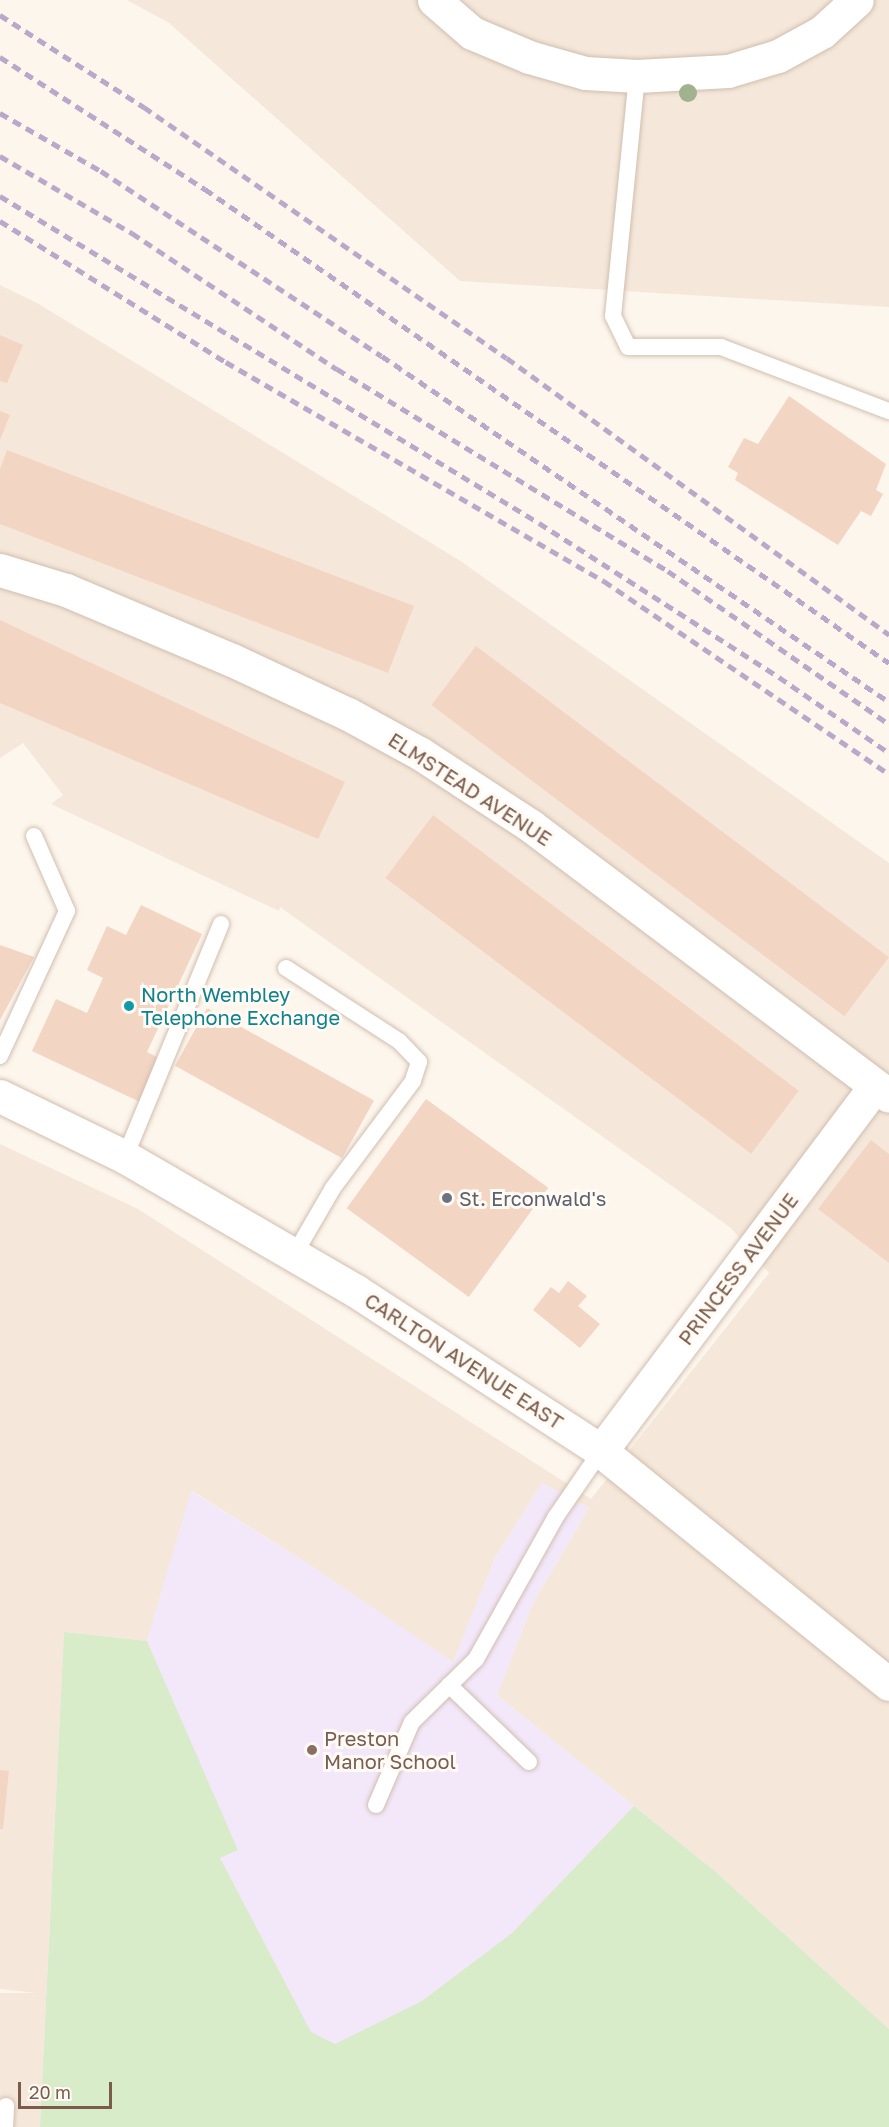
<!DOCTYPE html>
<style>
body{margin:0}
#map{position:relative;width:889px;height:2127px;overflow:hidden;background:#fdf6ec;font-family:"Golos Text",sans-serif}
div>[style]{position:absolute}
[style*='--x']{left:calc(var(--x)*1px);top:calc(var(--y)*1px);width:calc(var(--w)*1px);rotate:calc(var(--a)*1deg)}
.residential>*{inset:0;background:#f5e8da}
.education>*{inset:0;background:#f3e8fa}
.green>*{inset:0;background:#d8ecc9}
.building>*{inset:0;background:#f3d5c3;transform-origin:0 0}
.roads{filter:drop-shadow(0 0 2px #d1beb0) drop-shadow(0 0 2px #d1beb0)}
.lane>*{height:16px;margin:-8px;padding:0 8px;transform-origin:8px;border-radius:8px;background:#fff}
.street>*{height:33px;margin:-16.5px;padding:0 16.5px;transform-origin:16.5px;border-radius:16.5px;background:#fff}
.secondary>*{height:33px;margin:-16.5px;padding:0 16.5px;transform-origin:16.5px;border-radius:16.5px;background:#fff}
.rail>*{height:4.5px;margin-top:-2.25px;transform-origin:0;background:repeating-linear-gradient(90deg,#b9a8c9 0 9px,transparent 0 15px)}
.trees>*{width:18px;height:18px;margin:-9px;border-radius:50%;background:#a0b28e}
.dots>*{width:16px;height:16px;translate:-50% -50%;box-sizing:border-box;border:3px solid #fffaf3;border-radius:50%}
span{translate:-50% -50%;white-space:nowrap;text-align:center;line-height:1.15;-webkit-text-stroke:6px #fffaf3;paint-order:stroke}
.street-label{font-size:20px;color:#7a5c4d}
.culture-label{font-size:20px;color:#0d838f}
.left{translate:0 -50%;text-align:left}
.worship-label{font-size:20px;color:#5b616d}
.education-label{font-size:20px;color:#785e54}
.scale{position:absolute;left:18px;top:2082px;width:94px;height:27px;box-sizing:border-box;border:3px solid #7a5c4d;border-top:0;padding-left:8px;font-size:18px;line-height:21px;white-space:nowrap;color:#7a5c4d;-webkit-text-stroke:4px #fffaf3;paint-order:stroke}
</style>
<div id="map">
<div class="residential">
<div style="clip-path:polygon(127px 0,889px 0,889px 307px,460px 281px,169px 23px)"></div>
<div style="clip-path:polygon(0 285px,37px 303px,459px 560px,889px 863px,889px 2029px,717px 1873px,497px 1695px,533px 1603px,589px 1508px,542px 1483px,495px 1558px,453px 1663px,307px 1563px,192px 1491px,147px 1641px,64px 1632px,40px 2127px,0 2127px,0 1993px,36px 1993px,0 1989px,0 1144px,138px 1209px,591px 1499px,769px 1273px,731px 1228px,280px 907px,279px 911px,51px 804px,63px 795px,23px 743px,0 758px)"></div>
</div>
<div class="education">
<div style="clip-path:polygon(542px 1483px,589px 1508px,533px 1603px,497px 1695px,717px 1873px,889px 2029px,889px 2127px,40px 2127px,64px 1632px,147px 1641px,191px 1491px,307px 1563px,453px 1662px,495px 1558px)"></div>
</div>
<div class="green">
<div style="clip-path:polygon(64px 1632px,147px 1641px,238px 1850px,220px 1858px,311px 2032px,335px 2044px,422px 2001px,512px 1933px,634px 1806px,717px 1873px,889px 2029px,889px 2127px,40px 2127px)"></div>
</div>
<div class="building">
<div style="clip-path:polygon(0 335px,23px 345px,7px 383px,0 381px)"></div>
<div style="clip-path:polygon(789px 396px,886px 464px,876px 490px,883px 494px,871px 516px,861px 511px,838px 545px,735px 480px,738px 473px,728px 467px,744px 438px,758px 444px)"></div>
<div style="clip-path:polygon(0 411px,10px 415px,0 440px)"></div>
<div style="clip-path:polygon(7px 450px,414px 606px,388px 673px,0 524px,0 469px)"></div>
<div style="clip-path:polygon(0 620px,345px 782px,318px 839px,0 703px)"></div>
<div style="left:476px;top:646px;width:517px;height:74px;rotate:37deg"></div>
<div style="left:433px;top:815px;width:458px;height:79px;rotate:37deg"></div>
<div style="clip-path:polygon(141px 905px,202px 934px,147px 1052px,161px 1059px,140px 1102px,32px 1051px,56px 999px,87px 1013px,103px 978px,87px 970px,107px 926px,126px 935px)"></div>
<div style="clip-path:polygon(0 945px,34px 957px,0 1020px)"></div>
<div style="left:207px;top:1008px;width:191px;height:66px;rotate:29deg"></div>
<div style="left:426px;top:1099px;width:151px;height:135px;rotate:36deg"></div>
<div style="clip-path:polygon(871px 1140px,889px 1154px,889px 1263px,818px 1209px)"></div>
<div style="clip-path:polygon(568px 1281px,587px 1296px,578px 1306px,600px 1324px,580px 1348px,533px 1310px,551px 1287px,559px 1293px)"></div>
<div style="clip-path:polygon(0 1770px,9px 1771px,3px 1829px,0 1829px)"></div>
</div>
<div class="roads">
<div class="lane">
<div style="--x:637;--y:76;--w:241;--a:95.7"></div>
<div style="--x:613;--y:316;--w:34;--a:64"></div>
<div style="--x:628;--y:347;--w:93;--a:0"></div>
<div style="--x:721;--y:347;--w:180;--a:20.9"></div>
<div style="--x:286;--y:968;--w:135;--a:32.9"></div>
<div style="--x:399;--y:1041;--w:29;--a:46"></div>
<div style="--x:419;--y:1062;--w:20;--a:108"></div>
<div style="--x:413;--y:1081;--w:134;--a:126.8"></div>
<div style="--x:333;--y:1188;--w:78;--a:120.2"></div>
<div style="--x:0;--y:1056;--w:160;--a:-65.2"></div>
<div style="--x:67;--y:911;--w:82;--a:-113.7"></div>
<div style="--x:125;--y:1157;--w:252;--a:-67.6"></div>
<div style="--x:449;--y:1685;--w:111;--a:43.9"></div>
<div style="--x:376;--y:1805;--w:90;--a:-66.6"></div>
<div style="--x:412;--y:1722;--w:90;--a:-44.5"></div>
<div style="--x:476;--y:1659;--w:162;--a:-60.7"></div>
<div style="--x:555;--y:1518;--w:81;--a:-55.5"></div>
<div style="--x:5;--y:2127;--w:21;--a:-87"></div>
</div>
<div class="street">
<div style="--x:434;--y:0;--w:50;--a:41"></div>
<div style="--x:472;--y:33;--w:62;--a:22.8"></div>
<div style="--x:529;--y:57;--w:58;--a:15.9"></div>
<div style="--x:585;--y:73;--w:52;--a:3.3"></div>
<div style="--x:637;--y:76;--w:91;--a:-3.1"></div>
<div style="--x:728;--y:71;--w:52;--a:-16.7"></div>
<div style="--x:778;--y:56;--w:50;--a:-28.6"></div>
<div style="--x:822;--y:32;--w:47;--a:-42.4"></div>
<div style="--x:0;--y:570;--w:69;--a:16.9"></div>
<div style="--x:66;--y:590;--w:180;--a:22.9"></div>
<div style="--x:232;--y:660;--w:128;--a:25"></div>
<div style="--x:348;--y:714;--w:83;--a:28.7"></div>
<div style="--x:421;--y:754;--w:131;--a:33.2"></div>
<div style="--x:531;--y:826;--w:448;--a:37"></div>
<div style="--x:601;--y:1451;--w:456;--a:-53.1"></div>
</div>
<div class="secondary">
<div style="--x:0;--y:1096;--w:139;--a:26"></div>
<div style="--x:125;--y:1157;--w:267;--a:30.1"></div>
<div style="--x:356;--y:1291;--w:293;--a:33.1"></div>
<div style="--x:601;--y:1451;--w:370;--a:39"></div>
</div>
</div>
<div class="rail">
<div style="--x:0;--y:15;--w:171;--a:32.6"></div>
<div style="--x:144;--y:107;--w:441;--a:34.7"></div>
<div style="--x:507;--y:358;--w:472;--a:35.9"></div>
<div style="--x:0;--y:57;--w:244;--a:32.8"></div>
<div style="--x:205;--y:189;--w:832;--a:34.72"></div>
<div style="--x:0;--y:113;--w:116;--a:29.9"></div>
<div style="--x:101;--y:171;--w:336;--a:33.4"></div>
<div style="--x:382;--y:356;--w:614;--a:34.31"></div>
<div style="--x:0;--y:156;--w:153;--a:30.3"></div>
<div style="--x:132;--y:233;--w:246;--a:33.6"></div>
<div style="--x:337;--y:369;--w:388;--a:31.4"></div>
<div style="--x:668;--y:571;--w:269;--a:34.7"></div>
<div style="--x:0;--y:196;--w:630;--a:31.24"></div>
<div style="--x:539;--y:523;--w:285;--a:32.7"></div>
<div style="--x:779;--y:677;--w:134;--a:34.6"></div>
<div style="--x:0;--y:221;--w:266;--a:32"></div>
<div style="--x:226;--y:362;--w:437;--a:30.1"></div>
<div style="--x:604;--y:581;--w:344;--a:34.1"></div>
</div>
<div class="trees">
<div style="left:688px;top:93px"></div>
</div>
<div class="dots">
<div style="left:129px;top:1006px;background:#0f9aa8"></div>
<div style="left:447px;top:1198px;background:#6b7280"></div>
<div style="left:312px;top:1750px;background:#8d6e63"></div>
</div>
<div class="street-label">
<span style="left:470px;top:789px;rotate:33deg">ELMSTEAD AVENUE</span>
<span style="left:738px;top:1269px;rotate:-53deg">PRINCESS AVENUE</span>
<span style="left:464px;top:1361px;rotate:33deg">CARLTON AVENUE EAST</span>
</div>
<div class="culture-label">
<span class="left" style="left:141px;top:1006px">North Wembley<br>Telephone Exchange</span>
</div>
<div class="worship-label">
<span class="left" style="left:459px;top:1198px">St. Erconwald's</span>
</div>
<div class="education-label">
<span class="left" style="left:324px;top:1750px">Preston<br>Manor School</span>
</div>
<div class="scale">20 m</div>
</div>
